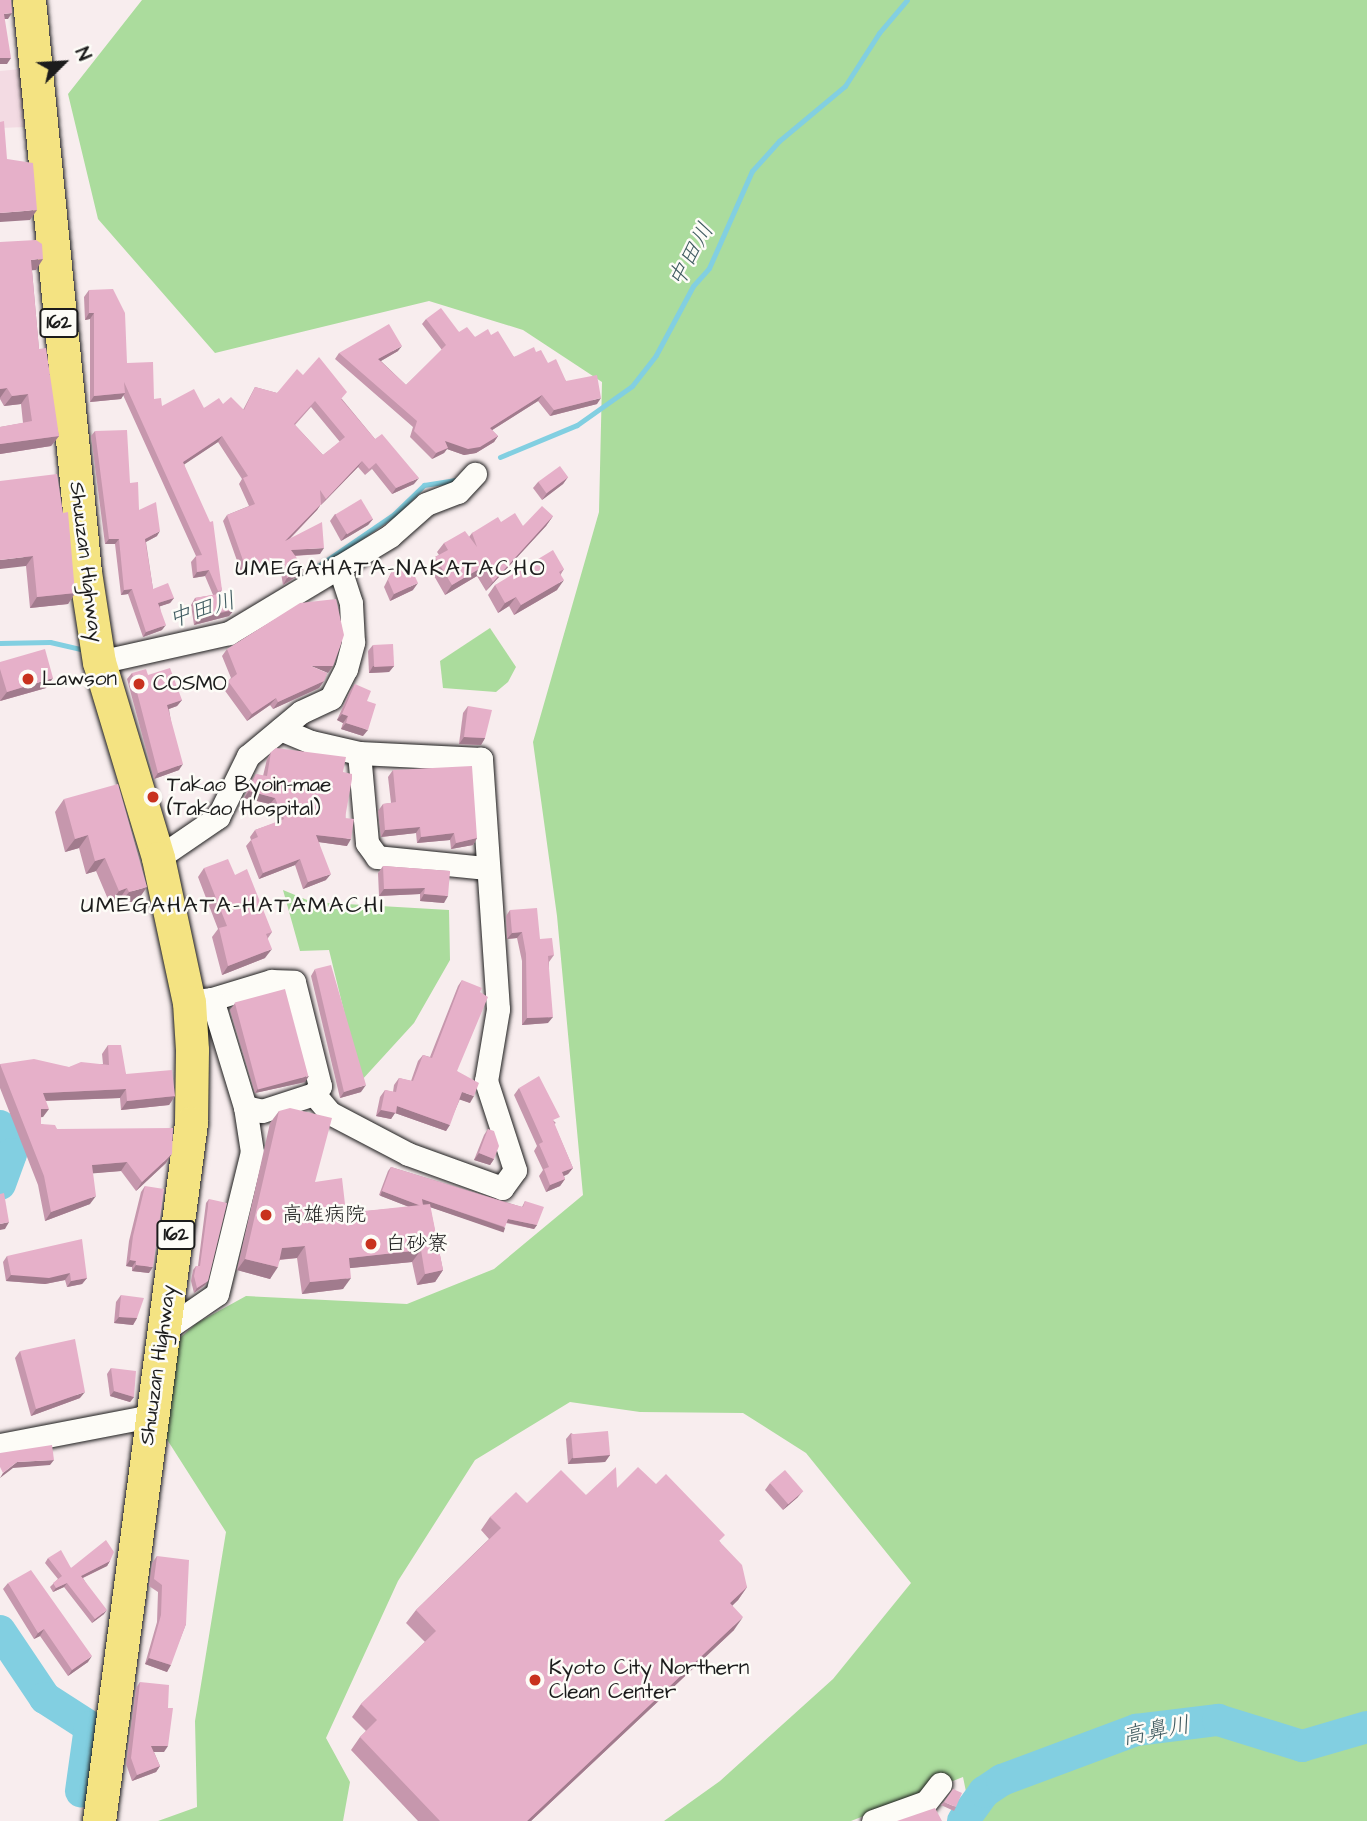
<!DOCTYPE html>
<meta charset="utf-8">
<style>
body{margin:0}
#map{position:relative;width:1367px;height:1821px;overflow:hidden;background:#f8edee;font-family:"Architects Daughter","Klee One",sans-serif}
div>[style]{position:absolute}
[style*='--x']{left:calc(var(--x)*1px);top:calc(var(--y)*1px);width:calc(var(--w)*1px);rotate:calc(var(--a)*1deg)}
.built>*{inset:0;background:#f3dbe3}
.green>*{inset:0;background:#abdc9d}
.stream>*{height:5px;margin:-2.5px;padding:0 2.5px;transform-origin:2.5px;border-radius:2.5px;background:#82cfe1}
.river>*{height:32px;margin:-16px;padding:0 16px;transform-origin:16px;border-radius:16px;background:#82cfe1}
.roads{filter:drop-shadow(0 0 2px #1c1c1c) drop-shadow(0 0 2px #1c1c1c)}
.minor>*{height:23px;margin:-11.5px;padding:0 11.5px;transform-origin:11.5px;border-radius:11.5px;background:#fdfcf7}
.highway>*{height:33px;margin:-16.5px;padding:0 16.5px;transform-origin:16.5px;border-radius:16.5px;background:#f4e382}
.wall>*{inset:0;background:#c697ad}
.shaded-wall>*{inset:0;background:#a17b8d;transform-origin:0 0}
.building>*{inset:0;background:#e6b0c9;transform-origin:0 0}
.dots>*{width:19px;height:19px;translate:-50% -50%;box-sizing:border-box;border:4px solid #fdfcf7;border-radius:50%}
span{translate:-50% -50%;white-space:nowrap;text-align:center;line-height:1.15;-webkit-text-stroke:5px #fdfcf7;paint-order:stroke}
.shield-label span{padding:2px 5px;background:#fdfcf7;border:2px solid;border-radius:5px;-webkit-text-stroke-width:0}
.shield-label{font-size:19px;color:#1c1c1c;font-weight:700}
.street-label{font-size:21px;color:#1c1c1c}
.poi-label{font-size:21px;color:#1c1c1c}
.left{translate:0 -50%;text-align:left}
.water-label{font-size:23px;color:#405b61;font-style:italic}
.neighbourhood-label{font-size:23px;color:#1c1c1c;letter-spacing:2px}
.north{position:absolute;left:28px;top:28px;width:70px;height:70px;-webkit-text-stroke:5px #fdfcf7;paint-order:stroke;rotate:66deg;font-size:19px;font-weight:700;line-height:28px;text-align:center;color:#1c1c1c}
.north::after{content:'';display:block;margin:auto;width:24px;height:32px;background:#1c1c1c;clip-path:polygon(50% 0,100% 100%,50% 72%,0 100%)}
</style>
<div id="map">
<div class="built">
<div style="clip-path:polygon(21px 69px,25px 127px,0 128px,0 71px)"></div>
</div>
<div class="green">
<div style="clip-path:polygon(142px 0,1367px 0,1367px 1821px,972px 1821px,963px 1777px,851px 1821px,664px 1821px,720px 1781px,833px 1679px,911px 1583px,806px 1453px,743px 1413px,640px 1412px,570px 1402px,475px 1460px,398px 1581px,326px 1738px,350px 1782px,343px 1821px,158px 1821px,197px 1807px,195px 1721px,226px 1532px,161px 1430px,174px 1343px,197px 1323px,246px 1296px,407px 1304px,494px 1269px,583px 1195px,557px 916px,533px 742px,599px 512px,602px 382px,523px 330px,429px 301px,215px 353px,98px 219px,68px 94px)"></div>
<div style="clip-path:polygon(490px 628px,516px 667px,508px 682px,496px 692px,443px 688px,440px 661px)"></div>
<div style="clip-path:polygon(283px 890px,312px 902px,449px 910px,450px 960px,414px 1023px,361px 1081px,329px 950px,300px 951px)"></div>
</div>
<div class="stream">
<div style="--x:500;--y:457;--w:83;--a:-22.6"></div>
<div style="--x:577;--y:425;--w:67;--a:-35.3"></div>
<div style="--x:632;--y:386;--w:39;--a:-52"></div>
<div style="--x:656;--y:355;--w:78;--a:-61.8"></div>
<div style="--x:693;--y:286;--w:24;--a:-48"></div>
<div style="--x:709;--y:268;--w:106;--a:-66.1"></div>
<div style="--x:752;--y:171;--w:40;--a:-48"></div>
<div style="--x:779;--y:141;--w:86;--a:-39.8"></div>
<div style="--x:845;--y:86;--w:63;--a:-57.3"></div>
<div style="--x:879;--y:33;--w:43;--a:-49.7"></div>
<div style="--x:305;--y:575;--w:108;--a:-34.4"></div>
<div style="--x:394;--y:514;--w:42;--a:-44"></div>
<div style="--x:424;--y:485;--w:32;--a:-9"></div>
<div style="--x:0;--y:643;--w:50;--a:-1.1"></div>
<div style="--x:50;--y:642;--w:35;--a:13"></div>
</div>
<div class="river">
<div style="--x:0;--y:1126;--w:30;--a:69"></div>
<div style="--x:11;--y:1154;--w:32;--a:110"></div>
<div style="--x:0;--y:1631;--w:81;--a:56.1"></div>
<div style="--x:45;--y:1698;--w:54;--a:32.8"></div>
<div style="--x:90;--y:1727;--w:65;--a:98"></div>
<div style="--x:963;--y:1821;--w:36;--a:-54"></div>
<div style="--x:984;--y:1792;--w:22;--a:-34"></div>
<div style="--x:1002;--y:1780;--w:143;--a:-20.5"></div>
<div style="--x:1136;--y:1730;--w:83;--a:-7"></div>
<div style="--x:1218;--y:1720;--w:88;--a:17.2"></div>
<div style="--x:1302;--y:1746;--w:68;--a:-16.3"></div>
</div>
<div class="roads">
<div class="minor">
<div style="--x:99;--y:662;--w:133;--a:-12.6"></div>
<div style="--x:229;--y:633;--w:128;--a:-31"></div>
<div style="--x:359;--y:753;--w:90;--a:84.9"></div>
<div style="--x:367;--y:843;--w:17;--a:54"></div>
<div style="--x:377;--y:857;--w:109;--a:5.8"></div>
<div style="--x:158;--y:858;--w:73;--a:-34.3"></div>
<div style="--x:218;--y:817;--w:68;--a:-63.8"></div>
<div style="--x:248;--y:756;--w:69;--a:-39.7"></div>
<div style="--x:301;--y:712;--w:33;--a:-25"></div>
<div style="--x:331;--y:698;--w:33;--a:-63"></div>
<div style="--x:346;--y:669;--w:28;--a:-75"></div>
<div style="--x:353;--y:642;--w:39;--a:-93"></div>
<div style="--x:351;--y:603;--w:38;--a:-108"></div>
<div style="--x:339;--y:567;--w:60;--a:-31.3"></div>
<div style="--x:390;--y:536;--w:48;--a:-41.6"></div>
<div style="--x:426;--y:504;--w:34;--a:-21"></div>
<div style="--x:458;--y:492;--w:25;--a:-47"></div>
<div style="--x:212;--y:999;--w:62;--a:-17"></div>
<div style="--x:271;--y:981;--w:23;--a:2"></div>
<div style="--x:294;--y:982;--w:107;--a:76"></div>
<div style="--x:320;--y:1086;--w:10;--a:127"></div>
<div style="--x:245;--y:1107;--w:17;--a:13"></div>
<div style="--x:262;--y:1111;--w:55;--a:-18.1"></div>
<div style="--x:314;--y:1094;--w:25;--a:50"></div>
<div style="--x:330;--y:1113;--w:88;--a:27.7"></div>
<div style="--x:408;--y:1154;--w:100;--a:19.9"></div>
<div style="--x:502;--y:1188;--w:22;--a:-54"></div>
<div style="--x:515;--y:1170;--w:94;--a:-108"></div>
<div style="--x:486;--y:1081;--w:73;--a:-80.5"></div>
<div style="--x:498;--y:1009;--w:251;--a:-93.9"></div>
<div style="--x:481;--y:759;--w:122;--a:-177.2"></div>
<div style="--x:359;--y:753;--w:49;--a:-167.1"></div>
<div style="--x:311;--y:742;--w:33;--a:-157"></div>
<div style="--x:163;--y:1331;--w:65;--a:-34.4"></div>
<div style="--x:217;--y:1294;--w:146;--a:-76.2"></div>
<div style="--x:252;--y:1152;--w:46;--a:-98.8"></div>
<div style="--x:245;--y:1107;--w:113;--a:-107"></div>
<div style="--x:212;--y:999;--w:23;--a:173"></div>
<div style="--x:0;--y:1445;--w:154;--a:-10.9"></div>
<div style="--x:873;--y:1821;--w:56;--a:-19.7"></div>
<div style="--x:926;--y:1802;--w:23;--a:-52"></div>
</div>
<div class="highway">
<div style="--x:29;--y:0;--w:575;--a:84.41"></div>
<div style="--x:85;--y:572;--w:91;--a:81.2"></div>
<div style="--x:99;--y:662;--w:205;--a:73.2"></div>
<div style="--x:158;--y:858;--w:147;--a:77.9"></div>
<div style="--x:189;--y:1002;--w:48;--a:86.4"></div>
<div style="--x:192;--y:1050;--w:73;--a:90.8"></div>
<div style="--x:191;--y:1123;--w:704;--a:97.51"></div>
</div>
</div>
<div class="wall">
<div style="clip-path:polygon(0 242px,36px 270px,32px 270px,39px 349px,59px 436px,51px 446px,0 454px,0 427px,23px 423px,21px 404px,4px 406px,0 399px)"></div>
<div style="clip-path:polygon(evenodd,89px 290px,127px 363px,154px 399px,162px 406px,204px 408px,223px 404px,243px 410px,255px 387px,277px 393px,303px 375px,342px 399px,375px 439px,414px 484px,392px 494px,372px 469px,365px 475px,358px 467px,321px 505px,321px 504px,317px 510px,289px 540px,320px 554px,295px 556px,299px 575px,283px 585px,280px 567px,241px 572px,223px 521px,227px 515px,249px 506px,239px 484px,242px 479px,218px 442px,184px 464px,222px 590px,219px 594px,234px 610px,229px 616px,194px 625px,191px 605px,195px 598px,213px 595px,205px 576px,193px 578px,191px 562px,196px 556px,123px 395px,121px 399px,90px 402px,90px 319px,85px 320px,84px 297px,89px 290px,311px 407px,340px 442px,323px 455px,295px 425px,311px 407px)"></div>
<div style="clip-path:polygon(426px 319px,459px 332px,475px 337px,491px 335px,514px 357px,536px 352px,566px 381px,597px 404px,550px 416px,538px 401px,492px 430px,498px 436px,494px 442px,476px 453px,464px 455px,447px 449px,444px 453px,432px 459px,410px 437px,413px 427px,335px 359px,339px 353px,398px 351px,381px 361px,406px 385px,442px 350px,422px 324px)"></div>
<div style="clip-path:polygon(95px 431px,130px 483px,139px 510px,157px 536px,146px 542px,153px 589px,174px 598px,170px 603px,160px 606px,162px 630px,143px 637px,128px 594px,121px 595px,115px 544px,105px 544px,91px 436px)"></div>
<div style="clip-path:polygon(568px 477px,563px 484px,542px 500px,533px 488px,538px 482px)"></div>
<div style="clip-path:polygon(0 481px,75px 593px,68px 604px,30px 608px,26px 566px)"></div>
<div style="clip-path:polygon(335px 514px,373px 519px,368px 525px,341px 541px,330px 521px)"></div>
<div style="clip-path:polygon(553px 516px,546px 526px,486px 591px,477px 576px,445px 595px,429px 567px,435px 557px,439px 555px,437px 552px,444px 543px,469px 537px,472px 533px,501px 522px,523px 526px)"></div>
<div style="clip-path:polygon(564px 569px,561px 574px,557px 590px,514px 615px,509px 606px,498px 613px,488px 595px,495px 585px)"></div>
<div style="clip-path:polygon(392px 571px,413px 590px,390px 601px,384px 587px)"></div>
<div style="clip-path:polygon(373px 645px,394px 666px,389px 672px,369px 673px,368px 651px)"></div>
<div style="clip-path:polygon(227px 649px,327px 673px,324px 681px,319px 688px,273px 709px,270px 705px,247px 721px,223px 688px,228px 681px,231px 678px,222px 656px)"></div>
<div style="clip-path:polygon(0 662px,46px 688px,0 701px)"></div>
<div style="clip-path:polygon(132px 673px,148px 675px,182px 700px,177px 706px,169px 709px,179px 770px,154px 779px,127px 679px)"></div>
<div style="clip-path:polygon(355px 684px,367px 701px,363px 736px,341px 729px,343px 723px,337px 720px,350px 691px)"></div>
<div style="clip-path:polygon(468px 706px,485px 738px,481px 745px,459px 744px,463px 713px)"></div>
<div style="clip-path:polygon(271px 752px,343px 772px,347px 846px,319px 842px,326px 880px,303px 889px,295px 865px,259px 879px,246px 846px,251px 840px,250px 837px,255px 830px,278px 822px,270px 804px,244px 798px,252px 780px,256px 774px,263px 776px,267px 759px)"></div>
<div style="clip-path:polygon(393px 770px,477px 838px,473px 845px,451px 849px,450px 840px,417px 843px,416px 833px,381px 837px,378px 811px,383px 804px,391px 803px,388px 777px)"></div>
<div style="clip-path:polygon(64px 799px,138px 900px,119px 905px,118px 901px,110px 904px,96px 871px,86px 874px,79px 848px,65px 852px,55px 812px)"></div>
<div style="clip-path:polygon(383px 866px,450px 871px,444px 903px,420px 901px,420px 894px,379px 896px,378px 873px)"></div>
<div style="clip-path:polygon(204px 868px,235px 875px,272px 932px,268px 938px,265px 958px,222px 975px,212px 937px,218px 929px,198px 877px)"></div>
<div style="clip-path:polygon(510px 910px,554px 955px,549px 962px,548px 1023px,522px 1025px,522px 961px,517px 938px,507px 939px,506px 916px)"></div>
<div style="clip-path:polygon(315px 969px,361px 1092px,340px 1098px,311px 976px)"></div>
<div style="clip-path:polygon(462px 980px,457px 1071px,470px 1103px,460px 1099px,446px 1131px,395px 1113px,391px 1119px,376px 1116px,380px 1097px,385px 1090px,393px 1092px,394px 1085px,399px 1078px,411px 1081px,418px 1061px,423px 1055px,430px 1057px,458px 986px)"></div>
<div style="clip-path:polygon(235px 1003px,305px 1082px,255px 1093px,230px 1010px)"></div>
<div style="clip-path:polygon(108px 1045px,126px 1074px,175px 1096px,169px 1105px,121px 1110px,120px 1098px,46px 1101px,43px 1117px,41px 1117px,41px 1124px,166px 1163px,136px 1191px,121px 1171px,93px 1173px,90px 1204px,45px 1221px,38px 1185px,0 1088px,0 1064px,69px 1067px,103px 1064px,102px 1054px)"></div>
<div style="clip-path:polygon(519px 1088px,556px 1123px,554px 1124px,573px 1168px,568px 1174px,564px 1176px,565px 1179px,560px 1186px,546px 1192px,539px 1176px,543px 1170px,534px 1151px,537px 1146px,514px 1095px)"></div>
<div style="clip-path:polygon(279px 1111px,315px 1182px,346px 1213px,409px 1207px,379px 1195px,388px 1171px,391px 1167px,522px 1207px,525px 1201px,537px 1225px,534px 1229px,506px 1223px,502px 1231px,430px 1207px,443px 1270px,435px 1282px,417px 1285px,412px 1262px,350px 1268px,343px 1289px,302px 1294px,297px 1258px,280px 1260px,270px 1279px,237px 1270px,270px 1123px)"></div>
<div style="clip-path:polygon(488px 1129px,494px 1159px,490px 1165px,474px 1160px,484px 1135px)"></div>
<div style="clip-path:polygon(145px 1186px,149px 1273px,132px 1271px,132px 1267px,126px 1266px,129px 1241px,141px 1192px)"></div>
<div style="clip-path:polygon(209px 1199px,205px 1285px,194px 1293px,191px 1281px,193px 1270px,196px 1266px,198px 1266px,206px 1203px)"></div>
<div style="clip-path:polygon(7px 1256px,87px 1278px,82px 1284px,67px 1287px,65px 1280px,45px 1284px,6px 1281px,3px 1262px)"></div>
<div style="clip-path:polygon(121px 1295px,137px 1318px,133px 1325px,114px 1323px,116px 1302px)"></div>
<div style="clip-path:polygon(20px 1351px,80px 1398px,31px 1416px,15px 1358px)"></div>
<div style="clip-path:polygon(111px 1368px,134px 1397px,130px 1402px,110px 1396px,107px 1374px)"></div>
<div style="clip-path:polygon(571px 1433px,610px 1455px,605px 1462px,568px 1464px,566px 1439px)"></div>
<div style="clip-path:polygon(770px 1483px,798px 1497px,783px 1510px,765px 1490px)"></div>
<div style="clip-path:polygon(656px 1484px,720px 1542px,747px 1587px,738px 1600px,732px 1606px,734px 1630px,531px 1821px,418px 1821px,351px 1750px,360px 1737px,366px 1731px,352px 1717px,361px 1704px,425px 1642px,406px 1623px,416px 1610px,489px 1539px,481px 1530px,490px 1517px,527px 1503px,586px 1495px,617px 1488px)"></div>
<div style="clip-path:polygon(157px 1556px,186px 1624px,167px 1672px,145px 1664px,157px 1622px,158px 1592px,149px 1586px,152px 1563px)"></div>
<div style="clip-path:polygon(48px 1558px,71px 1568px,110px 1561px,107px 1566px,83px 1578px,104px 1614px,92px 1623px,64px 1587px,53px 1592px,50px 1587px,58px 1579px,45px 1563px)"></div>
<div style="clip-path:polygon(8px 1583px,88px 1662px,68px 1676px,40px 1636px,34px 1639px,3px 1589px)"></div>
<div style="clip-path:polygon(140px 1682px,164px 1752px,154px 1752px,160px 1766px,156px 1772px,132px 1781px,126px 1764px,136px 1688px)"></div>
<div style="clip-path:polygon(944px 1802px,956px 1807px,954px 1811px,941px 1805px)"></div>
</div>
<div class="shaded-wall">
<div style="clip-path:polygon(12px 13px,8px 19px,0 19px,4px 14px)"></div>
<div style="clip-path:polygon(0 58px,11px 58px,7px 64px,0 64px)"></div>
<div style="clip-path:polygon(37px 210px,30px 220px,0 222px,0 213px)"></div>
<div style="clip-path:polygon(43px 259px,36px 270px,24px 271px,31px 260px)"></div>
<div style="clip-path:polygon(89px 313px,94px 313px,90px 319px,85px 320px)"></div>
<div style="clip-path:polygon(402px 346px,398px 351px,374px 365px,378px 359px)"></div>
<div style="clip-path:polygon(7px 388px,0 398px,0 389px)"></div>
<div style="clip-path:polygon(125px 393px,121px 399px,90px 402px,94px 396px)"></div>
<div style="clip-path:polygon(28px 394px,21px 404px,4px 406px,12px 396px)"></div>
<div style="clip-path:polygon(542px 395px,538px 401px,486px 434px,490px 428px)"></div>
<div style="clip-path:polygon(601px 398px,597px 404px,550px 416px,554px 410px)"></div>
<div style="clip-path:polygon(59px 436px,51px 446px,0 454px,0 444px)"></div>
<div style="clip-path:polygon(222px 436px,218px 442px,179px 468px,183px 462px)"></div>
<div style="clip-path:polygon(498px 436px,494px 442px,476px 453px,464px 455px,447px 449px,444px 453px,432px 459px,445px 441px)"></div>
<div style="clip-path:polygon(362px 461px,358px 467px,321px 505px,326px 499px)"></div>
<div style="clip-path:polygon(568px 477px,563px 484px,542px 500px,547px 493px)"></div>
<div style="clip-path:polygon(419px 478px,414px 484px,392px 494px,396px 488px)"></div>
<div style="clip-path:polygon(321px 504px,317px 510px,281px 547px,285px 541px)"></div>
<div style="clip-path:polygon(553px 516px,546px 526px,486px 591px,493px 582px)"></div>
<div style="clip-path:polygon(373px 519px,368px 525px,341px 541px,346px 534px)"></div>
<div style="clip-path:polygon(160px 531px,157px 536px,142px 544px,145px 539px)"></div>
<div style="clip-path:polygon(109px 539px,119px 539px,115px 544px,105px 544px)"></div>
<div style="clip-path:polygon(324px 548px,320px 554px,287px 556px,291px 550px)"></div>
<div style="clip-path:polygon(33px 556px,26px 566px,0 569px,0 560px)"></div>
<div style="clip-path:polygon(284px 561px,280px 567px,241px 572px,245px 566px)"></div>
<div style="clip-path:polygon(484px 566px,477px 576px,445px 595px,452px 585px)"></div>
<div style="clip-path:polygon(304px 568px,299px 575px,283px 585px,287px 578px)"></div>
<div style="clip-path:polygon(209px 570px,205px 576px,193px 578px,197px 572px)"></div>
<div style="clip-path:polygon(564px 580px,557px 590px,514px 615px,521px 605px)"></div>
<div style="clip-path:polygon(418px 583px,413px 590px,390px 601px,394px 594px)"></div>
<div style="clip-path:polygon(132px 589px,128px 594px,121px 595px,124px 590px)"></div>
<div style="clip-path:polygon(75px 593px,68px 604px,30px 608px,37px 597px)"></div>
<div style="clip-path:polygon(516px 597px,509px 606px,498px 613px,505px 603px)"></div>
<div style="clip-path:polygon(174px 598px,170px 603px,155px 608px,158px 603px)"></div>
<div style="clip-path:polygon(234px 610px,229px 616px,194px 625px,199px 618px)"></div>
<div style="clip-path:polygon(166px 625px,162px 630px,143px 637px,146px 632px)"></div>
<div style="clip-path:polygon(311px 666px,333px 666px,328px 673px)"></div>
<div style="clip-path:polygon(373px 666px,394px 666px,389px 672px,369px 673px)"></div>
<div style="clip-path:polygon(53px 678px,46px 688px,0 701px,7px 692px)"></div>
<div style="clip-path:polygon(324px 681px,319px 688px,273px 709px,278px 702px)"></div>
<div style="clip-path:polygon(276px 698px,270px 705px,247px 721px,252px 714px)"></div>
<div style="clip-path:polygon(182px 700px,177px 706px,163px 711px,167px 705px)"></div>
<div style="clip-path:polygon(342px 714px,348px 716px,343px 723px,337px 720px)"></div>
<div style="clip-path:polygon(346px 723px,368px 730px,363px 736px,341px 729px)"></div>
<div style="clip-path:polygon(464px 737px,485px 738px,481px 745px,459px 744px)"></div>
<div style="clip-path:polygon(183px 764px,179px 770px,154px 779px,158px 773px)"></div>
<div style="clip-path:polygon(249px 791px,275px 798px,270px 804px,244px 798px)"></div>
<div style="clip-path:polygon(420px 827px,416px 833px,381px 837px,385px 830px)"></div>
<div style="clip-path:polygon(454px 833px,450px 840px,417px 843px,421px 837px)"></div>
<div style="clip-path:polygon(88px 835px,79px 848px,65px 852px,75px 839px)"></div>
<div style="clip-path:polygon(316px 835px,351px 839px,347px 846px,311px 841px)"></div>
<div style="clip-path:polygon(477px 838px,473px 845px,451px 849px,456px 843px)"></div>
<div style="clip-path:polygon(105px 858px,96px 871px,86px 874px,95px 861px)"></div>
<div style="clip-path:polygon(300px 859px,295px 865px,259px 879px,263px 873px)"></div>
<div style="clip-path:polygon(331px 874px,326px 880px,303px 889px,308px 882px)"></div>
<div style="clip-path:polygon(147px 887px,138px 900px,119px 905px,129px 892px)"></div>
<div style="clip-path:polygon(127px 888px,118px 901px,110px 904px,119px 891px)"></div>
<div style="clip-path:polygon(425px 888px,420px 894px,379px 896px,384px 889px)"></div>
<div style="clip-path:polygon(424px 894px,448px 896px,444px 903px,420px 901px)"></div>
<div style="clip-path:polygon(522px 932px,517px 938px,507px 939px,512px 933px)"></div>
<div style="clip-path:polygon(272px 949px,265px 958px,222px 975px,228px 966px)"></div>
<div style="clip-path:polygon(553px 1017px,548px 1023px,522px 1025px,527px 1018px)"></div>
<div style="clip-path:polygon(309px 1076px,305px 1082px,255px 1093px,260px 1086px)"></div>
<div style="clip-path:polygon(366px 1085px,361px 1092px,340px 1098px,344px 1092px)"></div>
<div style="clip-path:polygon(126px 1089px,120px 1098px,37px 1101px,43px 1093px)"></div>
<div style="clip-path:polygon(462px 1092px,474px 1096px,470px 1103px,458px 1099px)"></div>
<div style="clip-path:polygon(175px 1096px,169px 1105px,121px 1110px,127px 1101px)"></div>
<div style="clip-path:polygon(397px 1106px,450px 1125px,446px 1131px,395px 1113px,391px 1119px,376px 1116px,381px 1110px)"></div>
<div style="clip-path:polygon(41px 1109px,49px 1109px,43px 1117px,35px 1118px)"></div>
<div style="clip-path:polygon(479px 1153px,494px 1159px,490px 1165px,474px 1160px)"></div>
<div style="clip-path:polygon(172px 1154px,166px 1163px,136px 1191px,142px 1182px)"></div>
<div style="clip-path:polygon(127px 1162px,121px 1171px,86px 1174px,92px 1165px)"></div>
<div style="clip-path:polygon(573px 1168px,568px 1174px,557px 1179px,562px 1172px)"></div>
<div style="clip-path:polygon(565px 1179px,560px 1186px,546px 1192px,550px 1185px)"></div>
<div style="left:382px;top:1191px;width:44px;height:5px;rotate:21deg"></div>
<div style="clip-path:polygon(96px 1196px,90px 1204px,45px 1221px,51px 1212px)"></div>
<div style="left:422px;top:1199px;width:88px;height:5px;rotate:19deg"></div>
<div style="clip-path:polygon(508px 1219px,537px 1225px,534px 1229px,505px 1222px)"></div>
<div style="clip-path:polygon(9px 1222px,5px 1229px,0 1230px,0 1224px)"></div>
<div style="clip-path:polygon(305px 1246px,297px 1258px,274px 1260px,282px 1248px)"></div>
<div style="clip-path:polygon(421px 1250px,412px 1262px,341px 1269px,349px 1258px)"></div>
<div style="clip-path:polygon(245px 1259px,278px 1267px,270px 1279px,237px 1270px)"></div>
<div style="clip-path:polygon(130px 1260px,136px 1261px,132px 1267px,126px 1266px)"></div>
<div style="clip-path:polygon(136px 1265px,153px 1267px,149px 1273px,132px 1271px)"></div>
<div style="clip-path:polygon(443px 1270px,435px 1282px,417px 1285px,425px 1274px)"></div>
<div style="clip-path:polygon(70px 1273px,65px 1280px,45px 1284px,6px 1281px,11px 1275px)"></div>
<div style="clip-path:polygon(87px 1278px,82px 1284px,67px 1287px,71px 1281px)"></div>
<div style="clip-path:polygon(351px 1278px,343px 1289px,302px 1294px,310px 1282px)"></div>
<div style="clip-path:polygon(208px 1281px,205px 1285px,194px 1293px,197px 1288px)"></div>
<div style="clip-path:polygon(119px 1317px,137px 1318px,133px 1325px,114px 1323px)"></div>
<div style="clip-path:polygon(114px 1391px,134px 1397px,130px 1402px,110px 1396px)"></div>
<div style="clip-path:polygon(85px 1392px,80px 1398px,31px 1416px,36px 1409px)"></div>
<div style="clip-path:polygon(610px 1455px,605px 1462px,568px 1464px,572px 1458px)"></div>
<div style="clip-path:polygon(54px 1460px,50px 1465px,13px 1468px,0 1478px,3px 1473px,17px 1462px)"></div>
<div style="clip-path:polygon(803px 1491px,798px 1497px,783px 1510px,788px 1504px)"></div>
<div style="clip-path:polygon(110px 1561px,107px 1566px,78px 1580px,81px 1576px)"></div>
<div style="clip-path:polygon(67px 1583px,64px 1587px,53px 1592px,56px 1588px)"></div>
<div style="clip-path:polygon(747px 1587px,738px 1600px,721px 1616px,730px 1603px)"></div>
<div style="clip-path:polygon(107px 1610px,104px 1614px,92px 1623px,95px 1619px)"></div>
<div style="clip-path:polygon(743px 1617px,734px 1630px,531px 1821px,527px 1821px)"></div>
<div style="clip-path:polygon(44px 1629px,40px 1636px,34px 1639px,38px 1633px)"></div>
<div style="clip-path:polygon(92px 1656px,88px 1662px,68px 1676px,72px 1670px)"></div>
<div style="clip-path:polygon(149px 1658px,171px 1665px,167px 1672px,145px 1664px)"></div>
<div style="clip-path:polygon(151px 1746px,168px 1746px,164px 1752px,147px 1752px)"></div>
<div style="clip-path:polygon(160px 1766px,156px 1772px,132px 1781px,137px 1775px)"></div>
</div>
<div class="building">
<div style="clip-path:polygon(0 0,11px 0,12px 13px,4px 14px,11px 58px,0 58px)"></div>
<div style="clip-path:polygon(4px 121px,7px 159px,33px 163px,37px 210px,0 213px,0 122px)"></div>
<div style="clip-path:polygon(36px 240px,42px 244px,43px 259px,31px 260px,39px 349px,46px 348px,59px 436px,0 444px,0 427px,32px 421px,28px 394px,12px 396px,7px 388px,0 389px,0 242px)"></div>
<div style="clip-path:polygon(evenodd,113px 289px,125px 313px,127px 363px,153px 362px,154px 399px,161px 398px,162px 406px,194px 389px,204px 408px,219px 398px,223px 404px,231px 397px,244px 410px,255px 387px,277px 393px,297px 369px,303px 375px,319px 357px,347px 392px,341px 399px,375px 439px,382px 434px,419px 478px,396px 488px,376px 463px,369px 469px,362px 461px,326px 499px,320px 490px,321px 504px,285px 541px,322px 522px,324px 548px,291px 550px,304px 568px,287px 578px,284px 561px,245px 566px,227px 515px,255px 504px,243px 478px,248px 476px,222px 436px,183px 462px,210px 522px,213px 521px,222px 590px,218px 591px,209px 570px,197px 572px,196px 556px,202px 555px,124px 382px,125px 393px,94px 396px,94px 313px,89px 313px,89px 290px,113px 289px,315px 401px,345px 437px,323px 455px,294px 424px,315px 401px)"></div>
<div style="clip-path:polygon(441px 308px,459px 332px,467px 327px,475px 337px,488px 329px,491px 335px,498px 331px,514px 357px,534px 347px,536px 352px,541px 350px,548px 363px,556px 359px,566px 381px,597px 375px,601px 398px,554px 410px,542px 395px,490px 428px,498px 436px,480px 447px,468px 449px,445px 441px,448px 448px,436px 453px,414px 431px,417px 421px,339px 353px,389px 324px,402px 346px,378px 359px,406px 385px,446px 345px,426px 319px)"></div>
<div style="clip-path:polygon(127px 430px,130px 483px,138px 482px,139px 510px,156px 502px,160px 531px,145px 539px,153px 589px,168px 583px,174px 598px,158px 603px,166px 625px,146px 632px,132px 589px,124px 590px,119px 539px,109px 539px,95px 431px)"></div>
<div style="left:560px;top:466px;width:14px;height:27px;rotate:54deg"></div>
<div style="clip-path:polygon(57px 474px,63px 513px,68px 512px,75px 593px,37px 597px,33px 556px,0 560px,0 481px)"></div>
<div style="left:361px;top:499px;width:23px;height:30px;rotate:59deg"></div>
<div style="clip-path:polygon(542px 506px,553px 516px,493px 582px,484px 566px,452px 585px,435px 557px,448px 550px,444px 543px,465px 531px,477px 547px,472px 533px,498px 517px,501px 522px,515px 513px,523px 526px)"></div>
<div style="clip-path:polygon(553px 550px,564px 569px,559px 572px,564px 580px,521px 605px,516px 597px,505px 603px,495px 585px)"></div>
<div style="clip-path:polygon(409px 564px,418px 583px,394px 594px,388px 580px,392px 571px)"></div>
<div style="left:231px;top:592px;width:18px;height:36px;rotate:81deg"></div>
<div style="clip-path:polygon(336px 599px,344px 635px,340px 647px,333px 666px,311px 666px,327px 673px,324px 681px,278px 702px,276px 698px,252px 714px,228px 681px,237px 674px,227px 649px,300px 603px)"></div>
<div style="left:393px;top:644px;width:22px;height:20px;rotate:87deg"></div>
<div style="clip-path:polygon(45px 649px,53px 678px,7px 692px,0 669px,0 662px)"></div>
<div style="clip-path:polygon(170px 668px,182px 700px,167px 705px,183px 764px,158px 773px,132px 673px,146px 669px,148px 675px)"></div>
<div style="clip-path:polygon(355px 684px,371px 691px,367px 701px,376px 704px,368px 730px,346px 723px,348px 716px,342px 714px)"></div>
<div style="clip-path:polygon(468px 706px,492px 710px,485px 738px,464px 737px)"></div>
<div style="clip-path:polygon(276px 748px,346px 757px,343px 772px,352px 774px,352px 779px,345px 818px,354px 819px,351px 839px,316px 835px,331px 874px,308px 882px,300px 859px,263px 873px,251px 840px,258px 837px,255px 830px,284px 819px,275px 798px,249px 791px,256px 774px,267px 776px,271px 752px)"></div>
<div style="clip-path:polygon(472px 766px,477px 838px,456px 843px,454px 833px,421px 837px,420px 827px,385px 830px,383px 804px,396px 802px,393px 770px)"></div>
<div style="clip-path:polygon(118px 784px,147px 887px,129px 892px,127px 888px,119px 891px,105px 858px,95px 861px,88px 835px,75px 839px,64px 799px)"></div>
<div style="clip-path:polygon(228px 859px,235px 875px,247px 869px,272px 932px,266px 934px,272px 949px,228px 966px,219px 928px,227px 926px,204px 868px)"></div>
<div style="clip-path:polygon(383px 866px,450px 871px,448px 896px,424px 894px,425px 888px,384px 889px)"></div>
<div style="clip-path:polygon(537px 908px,540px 939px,552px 938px,554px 955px,548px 956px,553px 1017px,527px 1018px,526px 954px,522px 932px,512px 933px,510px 910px)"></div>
<div style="clip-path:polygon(331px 965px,366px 1085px,344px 1092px,315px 969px)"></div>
<div style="clip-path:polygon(462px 980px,482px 988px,480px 992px,488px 997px,457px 1071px,479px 1083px,474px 1096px,462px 1092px,450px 1125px,397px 1106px,396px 1113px,381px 1110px,385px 1090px,396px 1092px,399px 1078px,413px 1081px,423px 1055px,432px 1058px)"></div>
<div style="left:285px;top:989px;width:90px;height:52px;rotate:75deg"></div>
<div style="clip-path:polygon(108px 1045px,121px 1045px,126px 1074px,172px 1070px,175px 1096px,127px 1101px,126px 1089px,43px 1093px,49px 1109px,41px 1109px,41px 1124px,55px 1125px,57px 1129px,173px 1128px,172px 1154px,142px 1182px,127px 1162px,92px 1165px,96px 1196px,51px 1212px,44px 1176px,0 1064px,34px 1059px,69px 1067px,81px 1062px,109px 1065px)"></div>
<div style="clip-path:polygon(539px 1076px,560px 1117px,553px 1120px,573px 1168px,562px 1172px,565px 1179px,550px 1185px,544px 1169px,549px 1167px,539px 1144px,543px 1142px,519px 1088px)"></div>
<div style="clip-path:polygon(290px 1108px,332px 1118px,315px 1182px,342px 1178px,346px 1213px,430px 1204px,443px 1270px,425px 1274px,421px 1250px,349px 1258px,351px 1278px,310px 1282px,305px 1246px,282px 1248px,278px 1267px,245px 1259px,279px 1111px)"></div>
<div style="clip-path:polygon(488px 1129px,494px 1131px,499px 1146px,494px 1159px,479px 1153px)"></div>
<div style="clip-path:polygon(391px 1167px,504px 1202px,523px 1207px,525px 1201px,544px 1207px,537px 1225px,508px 1219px,505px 1227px,422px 1199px,423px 1205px,419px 1205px,382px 1191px)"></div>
<div style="clip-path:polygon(145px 1186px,164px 1189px,153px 1267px,136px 1265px,136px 1261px,130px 1260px,133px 1236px)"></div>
<div style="clip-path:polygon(4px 1193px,9px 1222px,0 1224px,0 1194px)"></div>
<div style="clip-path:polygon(209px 1199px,227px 1203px,208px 1281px,197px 1288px,194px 1276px,196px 1266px,200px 1266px)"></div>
<div style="clip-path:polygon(82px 1239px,87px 1278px,71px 1281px,70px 1273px,49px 1278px,11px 1275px,7px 1256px)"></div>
<div style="clip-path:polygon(121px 1295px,144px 1298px,137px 1318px,119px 1317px)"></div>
<div style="clip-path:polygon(75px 1339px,85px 1392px,36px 1409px,20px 1351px)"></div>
<div style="clip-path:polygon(111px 1368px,136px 1371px,134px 1397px,114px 1391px)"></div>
<div style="left:608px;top:1431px;width:24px;height:37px;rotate:85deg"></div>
<div style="clip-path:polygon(52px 1445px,54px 1460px,17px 1462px,3px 1473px,0 1467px,0 1453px)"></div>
<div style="clip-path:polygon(616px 1467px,617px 1488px,638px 1467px,656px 1484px,666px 1474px,725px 1535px,719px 1541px,742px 1565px,747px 1587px,730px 1603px,743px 1617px,527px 1821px,440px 1821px,360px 1737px,377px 1720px,361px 1704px,436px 1631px,416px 1610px,501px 1528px,490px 1517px,516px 1492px,527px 1503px,561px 1470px,586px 1495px)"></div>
<div style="left:785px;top:1470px;width:28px;height:20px;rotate:49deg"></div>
<div style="clip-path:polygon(106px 1540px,114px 1552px,110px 1561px,81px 1576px,107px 1610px,95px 1619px,67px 1583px,56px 1588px,53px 1583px,62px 1576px,48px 1558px,61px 1550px,71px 1568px)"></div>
<div style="clip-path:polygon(157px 1556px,189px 1560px,186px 1624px,171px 1665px,149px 1658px,161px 1615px,162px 1585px,154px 1579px)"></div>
<div style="clip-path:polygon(31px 1570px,92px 1656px,72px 1670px,44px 1629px,38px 1633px,8px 1583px)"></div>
<div style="clip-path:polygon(140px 1682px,169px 1685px,168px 1708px,173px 1708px,168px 1746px,151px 1746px,160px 1766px,137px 1775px,131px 1758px)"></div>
<div style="clip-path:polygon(953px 1789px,962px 1793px,956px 1807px,944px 1802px)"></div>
<div style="clip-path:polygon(935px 1808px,942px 1821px,897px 1821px)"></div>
</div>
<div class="dots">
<div style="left:28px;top:679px;background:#c8321e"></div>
<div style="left:139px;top:684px;background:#c8321e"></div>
<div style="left:153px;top:797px;background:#c8321e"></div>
<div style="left:266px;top:1215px;background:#c8321e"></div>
<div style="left:371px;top:1244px;background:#c8321e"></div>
<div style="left:535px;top:1680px;background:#c8321e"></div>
</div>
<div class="shield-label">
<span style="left:59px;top:323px">162</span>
<span style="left:176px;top:1235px">162</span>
</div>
<div class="street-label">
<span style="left:86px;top:562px;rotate:83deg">Shuuzan Highway</span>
<span style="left:158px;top:1365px;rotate:-82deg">Shuuzan Highway</span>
</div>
<div class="poi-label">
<span class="left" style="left:42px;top:679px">Lawson</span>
<span class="left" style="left:153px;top:684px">COSMO</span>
<span class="left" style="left:167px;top:797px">Takao Byoin-mae<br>(Takao Hospital)</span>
<span class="left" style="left:282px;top:1215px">高雄病院</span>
<span class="left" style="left:385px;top:1244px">白砂寮</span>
<span class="left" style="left:549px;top:1680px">Kyoto City Northern<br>Clean Center</span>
</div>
<div class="water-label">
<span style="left:691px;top:255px;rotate:-61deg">中田川</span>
<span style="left:202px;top:610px;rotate:-17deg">中田川</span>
<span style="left:1156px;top:1731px;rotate:-11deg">高鼻川</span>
</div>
<div class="neighbourhood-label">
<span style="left:391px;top:568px">UMEGAHATA-NAKATACHO</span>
<span style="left:233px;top:905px">UMEGAHATA-HATAMACHI</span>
</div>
<div class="north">N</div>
</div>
